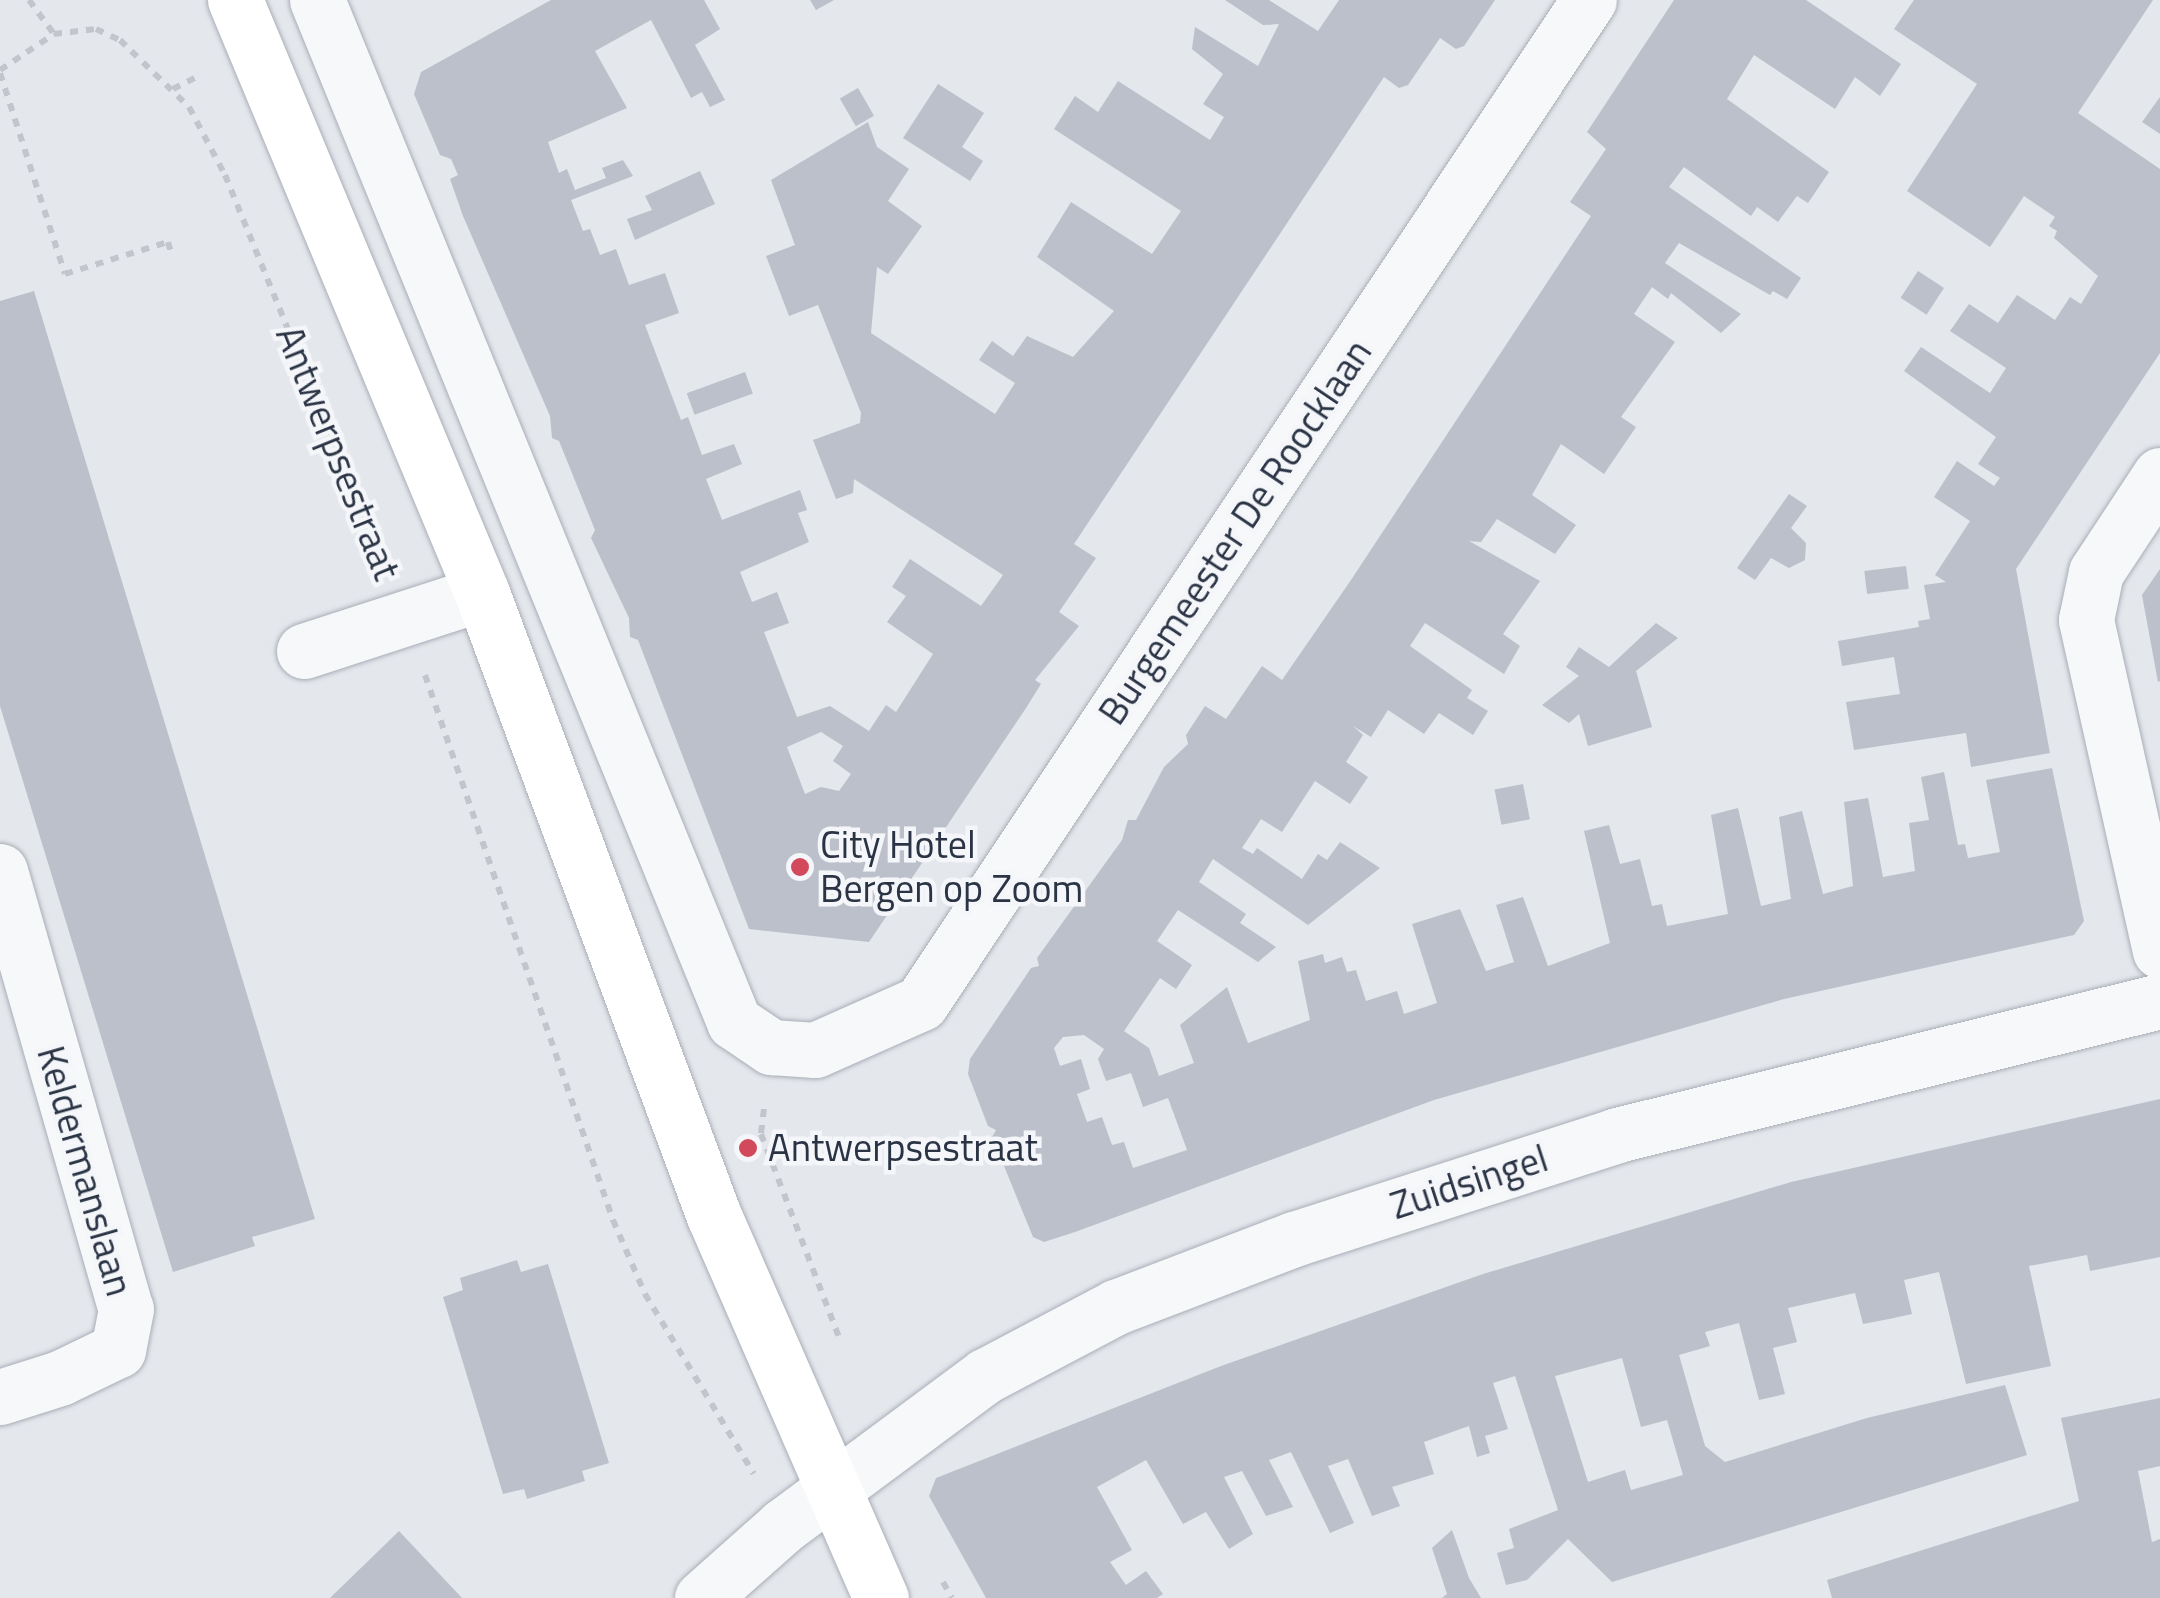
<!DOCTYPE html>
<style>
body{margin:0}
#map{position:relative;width:2160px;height:1598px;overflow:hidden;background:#e4e7ec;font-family:"Titillium Web",sans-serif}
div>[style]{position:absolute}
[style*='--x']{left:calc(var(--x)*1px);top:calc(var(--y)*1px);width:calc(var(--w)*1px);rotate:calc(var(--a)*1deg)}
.building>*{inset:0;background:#bbc0ca;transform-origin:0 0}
.path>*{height:6px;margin-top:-3px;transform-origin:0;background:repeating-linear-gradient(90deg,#c2c5cb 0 8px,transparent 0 16px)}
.roads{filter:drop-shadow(0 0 2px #a9aeb7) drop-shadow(0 0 2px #a9aeb7)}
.minor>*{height:55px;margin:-27.5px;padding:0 27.5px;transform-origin:27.5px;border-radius:27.5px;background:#f7f8fa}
.major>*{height:55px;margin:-27.5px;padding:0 27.5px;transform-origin:27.5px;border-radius:27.5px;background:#fff}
.dots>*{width:28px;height:28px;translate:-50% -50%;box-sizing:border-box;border:5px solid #f4f6f9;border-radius:50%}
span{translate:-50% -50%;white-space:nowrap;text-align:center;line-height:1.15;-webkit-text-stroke:9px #f4f6f9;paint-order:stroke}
.street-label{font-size:38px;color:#2b3445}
.poi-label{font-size:38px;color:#2b3445}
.left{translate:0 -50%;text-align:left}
</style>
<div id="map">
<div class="building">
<div style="clip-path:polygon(evenodd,551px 0,704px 0,720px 29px,695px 45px,725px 100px,710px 107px,702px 92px,691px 98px,651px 20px,595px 51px,627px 108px,548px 142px,559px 173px,567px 169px,575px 190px,606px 178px,602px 168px,623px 160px,633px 176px,571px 200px,583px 231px,590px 229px,600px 255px,616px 249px,629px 285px,665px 273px,679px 313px,645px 325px,681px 420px,688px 417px,702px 455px,734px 444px,742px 464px,706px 479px,722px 520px,800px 490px,807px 510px,798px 513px,809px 542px,740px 572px,752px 602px,777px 592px,789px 623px,764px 632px,797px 717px,830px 706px,869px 731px,886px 705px,896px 712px,933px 654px,887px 622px,906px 596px,892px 587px,910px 559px,981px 606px,1003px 575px,854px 479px,853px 493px,836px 499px,813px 440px,860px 423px,861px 413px,818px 305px,789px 316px,766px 256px,795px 245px,771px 180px,868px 122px,877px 147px,909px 169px,888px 201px,922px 226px,888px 274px,877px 267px,871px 333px,995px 414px,1015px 383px,979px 360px,992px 341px,1013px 356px,1027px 336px,1073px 357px,1114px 311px,1037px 257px,1071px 202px,1152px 254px,1181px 211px,1054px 129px,1075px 96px,1098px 112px,1118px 81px,1210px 140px,1224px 117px,1203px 104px,1223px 74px,1192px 49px,1195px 27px,1258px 66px,1279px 24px,1263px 25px,1225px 0,1269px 0,1318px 31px,1339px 0,1495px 0,1464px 46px,1456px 49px,1440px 38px,1408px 85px,1399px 88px,1384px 77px,1074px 544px,1096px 558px,1059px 612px,1079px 626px,1035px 680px,1041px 684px,1026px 708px,869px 942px,749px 929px,638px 640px,630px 637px,629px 618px,591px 538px,595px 530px,559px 441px,552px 438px,550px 416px,463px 216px,450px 179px,458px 175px,451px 159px,440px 155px,414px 94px,421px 72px,551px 0,821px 732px,843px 746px,833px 761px,851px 774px,839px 791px,821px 787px,805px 794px,787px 747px,821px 732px)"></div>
<div style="clip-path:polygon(810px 0,834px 0,816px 10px)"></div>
<div style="clip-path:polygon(evenodd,1674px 0,1806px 0,1901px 64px,1880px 96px,1855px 77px,1835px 109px,1754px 55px,1727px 99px,1829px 172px,1808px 203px,1797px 196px,1778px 222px,1757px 207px,1751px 216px,1684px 167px,1669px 187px,1801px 278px,1787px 299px,1773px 291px,1770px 295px,1679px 243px,1665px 263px,1741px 314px,1721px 333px,1671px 293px,1668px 299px,1652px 287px,1634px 314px,1675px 342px,1621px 417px,1636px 427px,1604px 474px,1561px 444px,1532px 495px,1576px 525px,1555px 554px,1497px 519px,1481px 542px,1469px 541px,1540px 581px,1503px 634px,1520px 646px,1504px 674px,1425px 623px,1410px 646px,1472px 690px,1467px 698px,1488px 711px,1473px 735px,1439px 713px,1424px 734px,1388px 710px,1371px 737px,1353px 726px,1363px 735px,1346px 762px,1368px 777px,1350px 804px,1315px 781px,1282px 832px,1261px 819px,1242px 848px,1253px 854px,1257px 848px,1302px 879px,1318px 854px,1327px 860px,1340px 842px,1380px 868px,1308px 925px,1213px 859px,1199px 882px,1246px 914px,1240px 923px,1276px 947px,1258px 962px,1178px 910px,1157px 941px,1192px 965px,1176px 989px,1160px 978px,1124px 1031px,1149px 1048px,1159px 1076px,1194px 1063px,1180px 1025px,1227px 987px,1248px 1043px,1310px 1020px,1298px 961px,1323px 954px,1325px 963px,1342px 957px,1347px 972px,1356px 970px,1366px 1001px,1397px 991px,1404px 1014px,1437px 1003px,1412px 924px,1460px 909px,1486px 971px,1514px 962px,1496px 905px,1523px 897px,1548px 966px,1610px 943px,1584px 831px,1609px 825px,1620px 864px,1640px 859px,1652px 906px,1662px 904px,1667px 926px,1728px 914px,1711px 815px,1738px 808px,1761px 906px,1791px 899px,1779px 817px,1802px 811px,1823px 894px,1853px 886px,1844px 802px,1868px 798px,1883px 877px,1915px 871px,1909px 823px,1929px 820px,1921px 777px,1944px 772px,1958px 845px,1965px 844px,1968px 858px,2000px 852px,1986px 780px,2052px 768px,2084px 921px,2074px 935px,1784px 999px,1434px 1100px,1075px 1232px,1044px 1242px,1033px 1237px,1004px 1166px,1007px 1158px,992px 1137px,996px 1130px,988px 1126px,968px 1074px,970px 1059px,1031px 968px,1039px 966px,1037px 958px,1122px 840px,1128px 820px,1136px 820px,1164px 767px,1188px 744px,1186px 735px,1205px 706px,1226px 719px,1262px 666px,1282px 680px,1351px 580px,1591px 216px,1570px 202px,1606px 149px,1587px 132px,1674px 0,1084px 1035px,1104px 1049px,1098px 1059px,1106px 1081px,1131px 1073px,1143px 1107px,1168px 1098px,1187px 1150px,1133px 1168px,1124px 1142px,1112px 1145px,1102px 1117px,1087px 1122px,1077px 1094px,1090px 1089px,1081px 1059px,1060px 1066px,1054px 1048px,1063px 1037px,1084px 1035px)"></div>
<div style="clip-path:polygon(1914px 0,2153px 0,2078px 113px,2160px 169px,2160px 353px,2016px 569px,2050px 753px,1971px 767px,1966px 733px,1854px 750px,1846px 702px,1900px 694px,1894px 657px,1842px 666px,1838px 641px,1919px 627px,1918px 621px,1930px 619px,1924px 585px,1946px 582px,1935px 575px,1970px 521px,1934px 497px,1957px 461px,1994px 486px,2000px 478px,1978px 464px,1996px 437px,1904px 371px,1921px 347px,1990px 393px,2006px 368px,1950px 331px,1969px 304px,1998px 323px,2017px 295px,2055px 320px,2070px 297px,2081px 304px,2098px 276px,2054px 238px,2057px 231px,2049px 226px,2055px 217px,2024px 196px,1990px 247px,1907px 191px,1977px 84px,1894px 29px)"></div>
<div style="clip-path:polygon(938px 84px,984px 113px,962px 147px,983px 161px,970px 181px,903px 138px)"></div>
<div style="left:858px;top:88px;width:32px;height:21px;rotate:60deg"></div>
<div style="clip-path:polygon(2160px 97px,2160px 134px,2142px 122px)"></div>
<div style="clip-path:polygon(700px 171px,715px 204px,635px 240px,627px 219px,652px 210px,645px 196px)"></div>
<div style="left:1918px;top:271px;width:31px;height:32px;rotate:33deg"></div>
<div style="clip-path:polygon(34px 291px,315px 1219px,252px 1237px,255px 1246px,173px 1272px,0 706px,0 301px)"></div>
<div style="left:745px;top:372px;width:23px;height:62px;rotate:70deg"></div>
<div style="clip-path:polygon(1789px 494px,1807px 506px,1791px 528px,1806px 543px,1805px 560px,1789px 568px,1771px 558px,1755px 580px,1737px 568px)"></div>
<div style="left:1906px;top:566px;width:23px;height:42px;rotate:83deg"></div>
<div style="clip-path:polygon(2160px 569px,2160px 681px,2158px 682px,2142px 595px)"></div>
<div style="clip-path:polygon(1656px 623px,1678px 638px,1636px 671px,1652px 727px,1588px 746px,1579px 714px,1569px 723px,1542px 705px,1579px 676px,1566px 667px,1579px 647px,1609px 667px)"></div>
<div style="left:1523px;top:784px;width:36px;height:29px;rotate:79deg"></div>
<div style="clip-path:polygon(evenodd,2160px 1099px,2160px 1257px,2090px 1271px,2087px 1255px,2029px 1266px,2051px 1366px,1966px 1384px,1939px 1272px,1904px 1280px,1912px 1314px,1889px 1319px,1863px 1324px,1855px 1293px,1788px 1308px,1797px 1342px,1773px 1348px,1785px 1394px,1759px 1400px,1739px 1323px,1705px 1332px,1710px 1346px,1679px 1355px,1705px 1446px,1725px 1462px,1867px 1418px,2005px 1385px,2027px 1455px,1612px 1582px,1568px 1539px,1527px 1580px,1506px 1585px,1497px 1553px,1514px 1548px,1509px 1529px,1558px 1510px,1515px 1376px,1493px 1383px,1508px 1429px,1485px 1436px,1490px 1453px,1477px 1457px,1469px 1426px,1424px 1442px,1434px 1474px,1392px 1487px,1400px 1506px,1372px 1516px,1348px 1459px,1328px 1466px,1354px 1523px,1330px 1533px,1291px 1452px,1269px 1460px,1293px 1507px,1266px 1516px,1242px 1471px,1224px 1477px,1253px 1534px,1229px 1549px,1206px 1512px,1183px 1524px,1146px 1460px,1097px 1487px,1132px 1550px,1110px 1562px,1126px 1585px,1146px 1571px,1163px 1594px,1157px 1598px,986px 1598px,929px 1496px,936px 1478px,1221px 1366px,1483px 1274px,1791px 1182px,2160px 1099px,1622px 1358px,1641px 1427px,1667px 1420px,1683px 1475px,1631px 1490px,1625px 1470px,1588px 1482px,1555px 1376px,1622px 1358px)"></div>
<div style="clip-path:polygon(517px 1260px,521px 1272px,548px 1264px,609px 1463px,582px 1471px,585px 1481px,527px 1499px,524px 1489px,503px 1494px,443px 1297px,463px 1290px,460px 1278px)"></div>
<div style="clip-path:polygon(2160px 1398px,2160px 1466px,2138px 1471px,2152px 1542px,2160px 1539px,2160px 1598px,1832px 1598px,1827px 1580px,2079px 1501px,2061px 1418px)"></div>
<div style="clip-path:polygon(1452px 1530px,1469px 1578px,1481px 1598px,1442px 1598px,1447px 1594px,1432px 1548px)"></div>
<div style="clip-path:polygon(399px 1531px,462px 1598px,330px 1598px)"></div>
</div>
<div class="path">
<div style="--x:29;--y:0;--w:42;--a:53.7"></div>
<div style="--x:0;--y:70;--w:65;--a:-33.7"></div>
<div style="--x:54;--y:34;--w:42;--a:-6.8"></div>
<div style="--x:96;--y:29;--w:26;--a:25"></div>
<div style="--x:120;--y:40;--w:96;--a:44.2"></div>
<div style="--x:189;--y:107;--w:77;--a:62.1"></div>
<div style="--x:225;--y:175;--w:416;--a:67.8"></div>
<div style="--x:0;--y:73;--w:211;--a:72.1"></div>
<div style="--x:65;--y:274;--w:108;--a:-17.3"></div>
<div style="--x:168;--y:242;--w:15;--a:74"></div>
<div style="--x:173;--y:89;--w:29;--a:-27"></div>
<div style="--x:425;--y:675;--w:577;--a:70.97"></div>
<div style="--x:613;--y:1220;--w:81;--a:66.6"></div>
<div style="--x:645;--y:1294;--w:210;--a:58.8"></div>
<div style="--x:764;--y:1109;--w:25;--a:97"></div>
<div style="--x:761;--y:1134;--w:217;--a:69"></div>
<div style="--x:943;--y:1582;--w:18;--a:61"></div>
</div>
<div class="roads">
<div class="minor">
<div style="--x:317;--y:0;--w:1104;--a:67.8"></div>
<div style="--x:734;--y:1022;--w:45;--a:34"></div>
<div style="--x:771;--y:1047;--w:44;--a:3.9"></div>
<div style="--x:815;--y:1050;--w:116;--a:-23.9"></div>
<div style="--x:921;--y:1003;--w:1205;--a:-56.34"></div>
<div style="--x:2160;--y:475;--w:116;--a:123.4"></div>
<div style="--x:2096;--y:572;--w:49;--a:101.8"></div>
<div style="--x:2086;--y:620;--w:339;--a:77.4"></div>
<div style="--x:304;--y:651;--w:187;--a:-18"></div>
<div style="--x:0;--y:871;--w:456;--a:74"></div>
<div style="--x:126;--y:1309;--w:42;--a:101"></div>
<div style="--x:118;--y:1350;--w:64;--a:154.2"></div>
<div style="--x:60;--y:1378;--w:63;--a:162.4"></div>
<div style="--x:702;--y:1598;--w:108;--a:-41.6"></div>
<div style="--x:783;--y:1526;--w:252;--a:-36.6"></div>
<div style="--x:985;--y:1376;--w:148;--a:-27.8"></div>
<div style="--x:1116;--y:1307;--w:191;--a:-20.9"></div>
<div style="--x:1294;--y:1239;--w:339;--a:-17.8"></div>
<div style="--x:1617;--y:1135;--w:559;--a:-13.86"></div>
</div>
<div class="major">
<div style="--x:235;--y:0;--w:642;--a:67.39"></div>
<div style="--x:482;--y:593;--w:665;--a:69.58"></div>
<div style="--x:714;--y:1216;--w:417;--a:66.4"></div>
</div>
</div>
<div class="dots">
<div style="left:800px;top:867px;background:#d1495b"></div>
<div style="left:748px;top:1148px;background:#d1495b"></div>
</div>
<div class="street-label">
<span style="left:338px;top:453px;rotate:68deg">Antwerpsestraat</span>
<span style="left:1235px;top:532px;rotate:-56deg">Burgemeester De Roocklaan</span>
<span style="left:85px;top:1171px;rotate:74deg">Keldermanslaan</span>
<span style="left:1469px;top:1182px;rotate:-18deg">Zuidsingel</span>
</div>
<div class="poi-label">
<span class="left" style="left:820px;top:867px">City Hotel<br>Bergen op Zoom</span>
<span class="left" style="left:768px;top:1148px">Antwerpsestraat</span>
</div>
</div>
